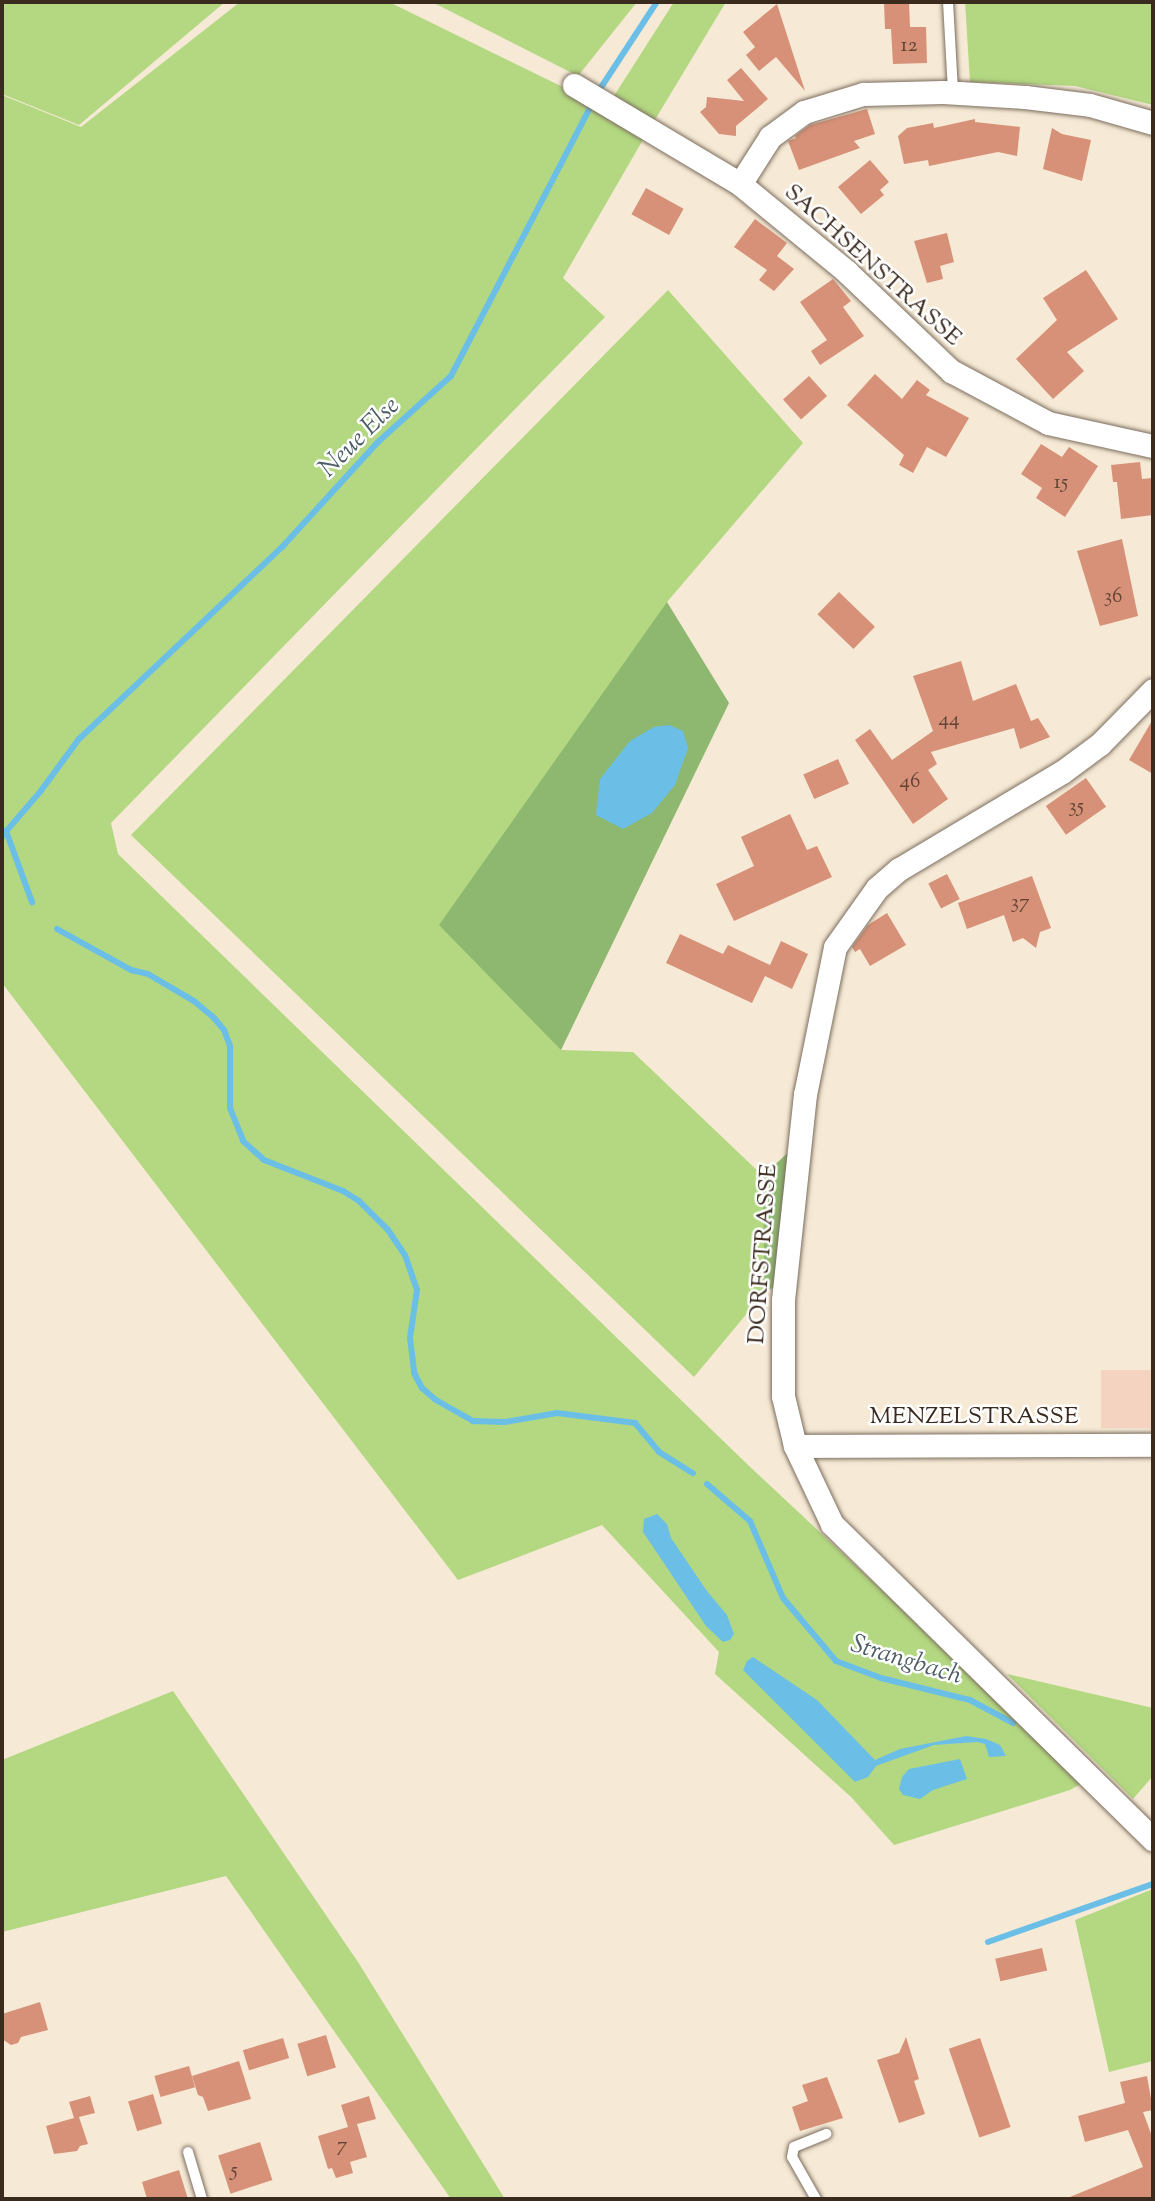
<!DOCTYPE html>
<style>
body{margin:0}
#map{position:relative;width:1155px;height:2201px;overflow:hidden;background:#f6ead6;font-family:"Sorts Mill Goudy",serif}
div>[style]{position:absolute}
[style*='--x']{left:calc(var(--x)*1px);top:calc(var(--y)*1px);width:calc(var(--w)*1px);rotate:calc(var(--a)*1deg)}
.built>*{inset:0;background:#f4d3c0;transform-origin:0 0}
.green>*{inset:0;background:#b3d881}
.forest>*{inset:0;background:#8eb86f}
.water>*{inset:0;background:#6bbfe7}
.stream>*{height:6px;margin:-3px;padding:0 3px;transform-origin:3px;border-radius:3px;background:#6bbfe7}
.building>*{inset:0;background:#d79178;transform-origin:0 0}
.roads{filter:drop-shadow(0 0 2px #7c6d5e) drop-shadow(0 0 2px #7c6d5e)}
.service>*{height:10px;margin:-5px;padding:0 5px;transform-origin:5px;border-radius:5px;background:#fff}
.minor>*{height:23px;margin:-11.5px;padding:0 11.5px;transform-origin:11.5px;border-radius:11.5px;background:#fff}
span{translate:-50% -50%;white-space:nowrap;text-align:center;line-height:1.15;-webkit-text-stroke:5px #fff;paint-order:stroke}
.number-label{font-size:21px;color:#624434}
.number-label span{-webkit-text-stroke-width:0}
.street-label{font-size:24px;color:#3b2a1e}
.water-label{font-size:26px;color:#4c5e64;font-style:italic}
.frame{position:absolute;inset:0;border:4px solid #3b2a1e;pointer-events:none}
</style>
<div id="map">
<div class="built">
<div style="left:1153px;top:1370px;width:58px;height:52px;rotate:90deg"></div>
</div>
<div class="green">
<div style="clip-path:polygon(2px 2px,225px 2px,79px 125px,2px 94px)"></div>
<div style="clip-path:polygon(240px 2px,389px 2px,571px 91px,644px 138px,563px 278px,605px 317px,111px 823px,118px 854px,747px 1464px,1086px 1781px,1070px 1790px,894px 1845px,851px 1797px,715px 1674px,719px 1652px,602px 1525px,458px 1580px,2px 983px,2px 95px,81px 127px)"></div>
<div style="clip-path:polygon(432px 2px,637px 2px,578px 76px)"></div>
<div style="clip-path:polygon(674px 2px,726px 2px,653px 123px,612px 99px)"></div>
<div style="clip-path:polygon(965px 2px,1153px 2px,1153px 105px,1075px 86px,970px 82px)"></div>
<div style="clip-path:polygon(668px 290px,803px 443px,667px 602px,561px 1050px,633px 1052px,763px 1176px,764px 1293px,694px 1377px,131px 835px)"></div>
<div style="clip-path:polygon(1007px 1674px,1153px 1708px,1153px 1776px,1133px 1799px)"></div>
<div style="clip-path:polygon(173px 1691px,358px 1962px,505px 2199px,451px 2199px,226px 1876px,2px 1932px,2px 1760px)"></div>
<div style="clip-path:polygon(1153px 1889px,1153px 2061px,1109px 2072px,1075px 1920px)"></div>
</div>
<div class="forest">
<div style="clip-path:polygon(667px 602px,729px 703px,561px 1050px,439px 925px)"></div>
<div style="clip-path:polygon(813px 1129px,797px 1273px,764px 1293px,763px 1176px)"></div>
</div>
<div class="water">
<div style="clip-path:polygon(669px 725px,683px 731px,688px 748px,675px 785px,652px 813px,623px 829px,596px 815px,600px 779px,630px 741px,654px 727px)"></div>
<div style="clip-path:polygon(657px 1514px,667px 1524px,671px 1538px,707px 1591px,727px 1615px,734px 1634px,730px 1640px,723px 1642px,706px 1626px,643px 1532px,644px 1519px)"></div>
<div style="clip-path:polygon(753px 1657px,817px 1700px,875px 1760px,900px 1749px,966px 1736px,986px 1739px,1000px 1745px,1006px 1756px,989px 1757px,985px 1744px,977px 1742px,934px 1745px,876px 1766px,868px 1777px,855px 1782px,743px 1670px,747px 1661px)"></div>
<div style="clip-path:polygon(960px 1759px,967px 1779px,933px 1790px,920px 1799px,903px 1795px,899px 1789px,902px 1777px,909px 1769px)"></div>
</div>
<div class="stream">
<div style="--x:6;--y:831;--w:76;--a:69.9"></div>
<div style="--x:2;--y:836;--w:58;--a:-49.2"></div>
<div style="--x:40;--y:792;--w:66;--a:-53.7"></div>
<div style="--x:79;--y:739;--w:281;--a:-43.4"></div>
<div style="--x:283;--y:546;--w:141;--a:-47.6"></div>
<div style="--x:378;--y:442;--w:98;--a:-42.1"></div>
<div style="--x:451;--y:376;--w:323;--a:-62.6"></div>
<div style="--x:600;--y:89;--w:104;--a:-56.8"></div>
<div style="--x:57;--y:929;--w:85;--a:29"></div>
<div style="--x:131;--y:970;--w:17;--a:13"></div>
<div style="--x:148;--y:974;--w:53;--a:30.4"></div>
<div style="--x:194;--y:1001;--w:26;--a:40"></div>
<div style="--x:214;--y:1018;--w:16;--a:50"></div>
<div style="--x:224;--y:1030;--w:17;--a:69"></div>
<div style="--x:230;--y:1046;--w:62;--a:90"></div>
<div style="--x:230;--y:1108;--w:35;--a:68"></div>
<div style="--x:243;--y:1141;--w:28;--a:42"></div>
<div style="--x:264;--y:1160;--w:85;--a:21.4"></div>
<div style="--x:343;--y:1191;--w:19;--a:32"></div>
<div style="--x:359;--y:1201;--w:41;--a:45"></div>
<div style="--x:388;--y:1230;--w:30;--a:56"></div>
<div style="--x:405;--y:1255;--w:37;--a:71"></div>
<div style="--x:417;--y:1290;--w:49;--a:98.3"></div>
<div style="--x:410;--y:1338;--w:35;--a:83"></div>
<div style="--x:414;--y:1373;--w:17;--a:62"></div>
<div style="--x:422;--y:1388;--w:18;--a:41"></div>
<div style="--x:436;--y:1400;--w:43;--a:29.6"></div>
<div style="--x:473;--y:1421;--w:32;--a:2"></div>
<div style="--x:505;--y:1422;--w:53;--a:-9.8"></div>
<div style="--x:557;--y:1413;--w:79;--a:7.3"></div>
<div style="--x:635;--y:1423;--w:38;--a:50"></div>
<div style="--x:659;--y:1452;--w:40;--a:32"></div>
<div style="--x:707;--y:1484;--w:57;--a:40.7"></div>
<div style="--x:750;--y:1521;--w:84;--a:66.8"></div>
<div style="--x:783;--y:1598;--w:82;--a:49.9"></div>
<div style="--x:836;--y:1661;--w:48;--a:20.7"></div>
<div style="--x:881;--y:1678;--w:92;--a:13.9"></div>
<div style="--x:970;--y:1700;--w:49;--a:28.1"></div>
<div style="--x:988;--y:1942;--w:175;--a:-19.4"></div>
</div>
<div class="building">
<div style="clip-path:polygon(884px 2px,909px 2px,910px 27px,926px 27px,927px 63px,893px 64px,891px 29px,885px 29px)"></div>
<div style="clip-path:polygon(777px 4px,805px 91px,776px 57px,759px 71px,746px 55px,755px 47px,743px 32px)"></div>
<div style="clip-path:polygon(741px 68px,768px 99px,736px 126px,736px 136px,719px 134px,700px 112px,706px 107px,707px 97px,744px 101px,727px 80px)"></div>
<div style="clip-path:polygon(867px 109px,875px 134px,854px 141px,860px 148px,799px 170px,788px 141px,796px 138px,795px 136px,810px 125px)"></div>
<div style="clip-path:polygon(975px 119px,975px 122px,1020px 127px,1017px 156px,998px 152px,929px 166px,928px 160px,904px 164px,898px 136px,907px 128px,933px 123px,934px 128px)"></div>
<div style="clip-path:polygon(1052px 128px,1062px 134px,1091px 140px,1082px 181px,1043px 169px)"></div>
<div style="clip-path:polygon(870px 160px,889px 182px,880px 190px,884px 195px,861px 214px,838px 187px)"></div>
<div style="left:646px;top:188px;width:43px;height:30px;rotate:29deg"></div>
<div style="clip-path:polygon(755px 219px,787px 243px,777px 256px,794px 269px,774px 291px,759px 280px,767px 270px,734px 247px)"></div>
<div style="clip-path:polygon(947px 233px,954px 262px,940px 266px,943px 279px,927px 283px,914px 241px)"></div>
<div style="clip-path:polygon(1086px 270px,1118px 319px,1067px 352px,1084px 371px,1053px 399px,1016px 359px,1057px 320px,1043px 298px)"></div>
<div style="clip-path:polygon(833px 279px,851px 301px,843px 307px,864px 336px,820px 365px,811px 351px,827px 340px,800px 302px)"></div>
<div style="clip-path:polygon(875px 374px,902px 399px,917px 380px,930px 390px,926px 395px,969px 418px,946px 457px,927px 447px,913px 473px,899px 465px,904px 455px,847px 405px)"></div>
<div style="left:809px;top:376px;width:27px;height:35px;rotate:48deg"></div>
<div style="clip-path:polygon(1041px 444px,1062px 457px,1069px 447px,1098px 466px,1065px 517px,1036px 498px,1042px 488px,1021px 474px)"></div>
<div style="clip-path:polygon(1140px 462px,1142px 479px,1152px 478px,1153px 515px,1121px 519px,1117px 482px,1113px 482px,1111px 465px)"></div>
<div style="clip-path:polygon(1122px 539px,1138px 616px,1100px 626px,1077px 551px)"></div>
<div style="left:839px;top:592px;width:50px;height:31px;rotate:44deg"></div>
<div style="clip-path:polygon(961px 661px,973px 701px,1016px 684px,1031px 721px,1038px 718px,1050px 737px,1020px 749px,1014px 728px,931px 752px,937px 764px,928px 770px,948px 799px,913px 824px,855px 740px,870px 729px,892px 760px,933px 731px,913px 676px)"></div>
<div style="clip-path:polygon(1153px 719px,1153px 774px,1129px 760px)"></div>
<div style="left:838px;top:759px;width:27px;height:38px;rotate:66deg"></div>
<div style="left:1086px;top:778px;width:35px;height:49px;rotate:55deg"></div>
<div style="clip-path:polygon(790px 814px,807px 850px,817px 846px,832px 877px,734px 921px,716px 884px,754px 866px,741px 837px)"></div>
<div style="left:947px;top:874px;width:28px;height:21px;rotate:63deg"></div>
<div style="clip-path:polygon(1032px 876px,1051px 928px,1040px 932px,1036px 948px,1023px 938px,1013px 942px,1004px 915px,967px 929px,958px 903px)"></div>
<div style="clip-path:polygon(887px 913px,906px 945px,870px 966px,860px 949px,855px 952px,852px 947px,868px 925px)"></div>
<div style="clip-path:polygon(680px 934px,723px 954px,728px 945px,770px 965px,781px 941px,808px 954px,792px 989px,765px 976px,752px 1003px,666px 963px)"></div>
<div style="left:1042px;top:1948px;width:23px;height:48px;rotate:77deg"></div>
<div style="clip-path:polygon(40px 2002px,48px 2030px,21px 2037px,18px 2043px,11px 2045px,2px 2039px,2px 2014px)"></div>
<div style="left:326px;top:2035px;width:34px;height:30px;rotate:73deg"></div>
<div style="clip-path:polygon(906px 2037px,919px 2079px,914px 2081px,925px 2114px,899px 2123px,877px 2060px,899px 2053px)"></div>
<div style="left:283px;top:2038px;width:21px;height:42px;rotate:73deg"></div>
<div style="left:980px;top:2038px;width:94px;height:33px;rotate:71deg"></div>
<div style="clip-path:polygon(239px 2061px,251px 2099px,208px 2111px,203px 2097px,198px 2095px,192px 2076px)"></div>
<div style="left:189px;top:2066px;width:22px;height:36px;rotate:74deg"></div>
<div style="clip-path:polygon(1147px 2076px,1153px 2110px,1143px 2112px,1153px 2139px,1153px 2199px,1065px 2199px,1143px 2167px,1128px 2130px,1085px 2142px,1078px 2116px,1125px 2103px,1120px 2082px)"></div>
<div style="clip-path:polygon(827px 2077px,843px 2118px,800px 2131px,792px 2107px,808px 2101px,802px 2085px)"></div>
<div style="left:153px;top:2094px;width:31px;height:26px;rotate:73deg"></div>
<div style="clip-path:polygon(90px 2096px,95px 2113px,79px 2117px,88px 2144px,80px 2146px,77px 2151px,54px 2154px,46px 2126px,74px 2118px,69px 2102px)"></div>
<div style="clip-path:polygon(369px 2096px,376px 2119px,357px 2124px,367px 2157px,350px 2162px,353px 2173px,336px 2178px,332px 2168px,328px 2169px,318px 2136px,348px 2127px,341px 2105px)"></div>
<div style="left:260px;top:2142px;width:40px;height:44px;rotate:72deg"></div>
<div style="clip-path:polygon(179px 2170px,188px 2199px,147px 2199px,142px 2182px)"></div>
</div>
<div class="roads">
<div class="service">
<div style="--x:948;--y:2;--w:90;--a:86.8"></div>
<div style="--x:188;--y:2152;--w:49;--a:73.4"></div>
<div style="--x:816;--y:2199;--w:48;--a:-119.7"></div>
<div style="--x:792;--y:2157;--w:10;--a:-79"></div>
<div style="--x:794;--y:2147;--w:35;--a:-22"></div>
</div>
<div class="minor">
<div style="--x:574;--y:85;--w:193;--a:30.8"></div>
<div style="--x:740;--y:184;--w:139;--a:39.4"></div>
<div style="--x:847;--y:272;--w:144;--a:43.6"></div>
<div style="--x:951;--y:371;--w:110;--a:28.2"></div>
<div style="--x:1048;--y:423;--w:107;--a:12.4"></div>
<div style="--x:740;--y:184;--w:56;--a:-57.4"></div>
<div style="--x:770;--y:137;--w:42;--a:-36.3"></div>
<div style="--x:804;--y:112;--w:62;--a:-17"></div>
<div style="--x:863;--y:94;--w:80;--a:-1.4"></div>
<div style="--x:943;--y:92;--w:82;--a:3.5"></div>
<div style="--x:1025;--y:97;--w:65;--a:7"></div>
<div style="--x:1090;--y:105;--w:66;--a:15.9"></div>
<div style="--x:1153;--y:690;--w:76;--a:134.5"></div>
<div style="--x:1100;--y:744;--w:47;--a:143.6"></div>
<div style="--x:1062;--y:772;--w:190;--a:149.2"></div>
<div style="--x:899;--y:869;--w:29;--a:139"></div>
<div style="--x:877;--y:888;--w:72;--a:125.4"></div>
<div style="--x:835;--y:947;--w:150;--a:101.5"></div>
<div style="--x:805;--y:1094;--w:207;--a:96.1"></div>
<div style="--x:783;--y:1300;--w:96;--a:90"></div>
<div style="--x:783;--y:1396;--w:51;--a:76.5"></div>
<div style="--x:795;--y:1446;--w:86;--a:64.6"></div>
<div style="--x:832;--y:1524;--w:450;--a:44.5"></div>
<div style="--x:795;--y:1446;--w:358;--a:-0.2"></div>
</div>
</div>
<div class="number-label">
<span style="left:909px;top:46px">12</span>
<span style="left:1061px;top:483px">15</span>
<span style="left:1113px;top:597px">36</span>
<span style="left:949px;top:720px">44</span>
<span style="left:910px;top:782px">46</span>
<span style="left:1076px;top:807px">35</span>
<span style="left:1020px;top:903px">37</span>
<span style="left:342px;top:2146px">7</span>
<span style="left:234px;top:2171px">5</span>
</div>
<div class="street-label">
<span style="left:872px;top:266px;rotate:42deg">SACHSENSTRASSE</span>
<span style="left:764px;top:1254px;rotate:-86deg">DORFSTRASSE</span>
<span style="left:974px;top:1418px">MENZELSTRASSE</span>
</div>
<div class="water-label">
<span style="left:360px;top:438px;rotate:-45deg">Neue Else</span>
<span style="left:906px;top:1661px;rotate:17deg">Strangbach</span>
</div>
<div class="frame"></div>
</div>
